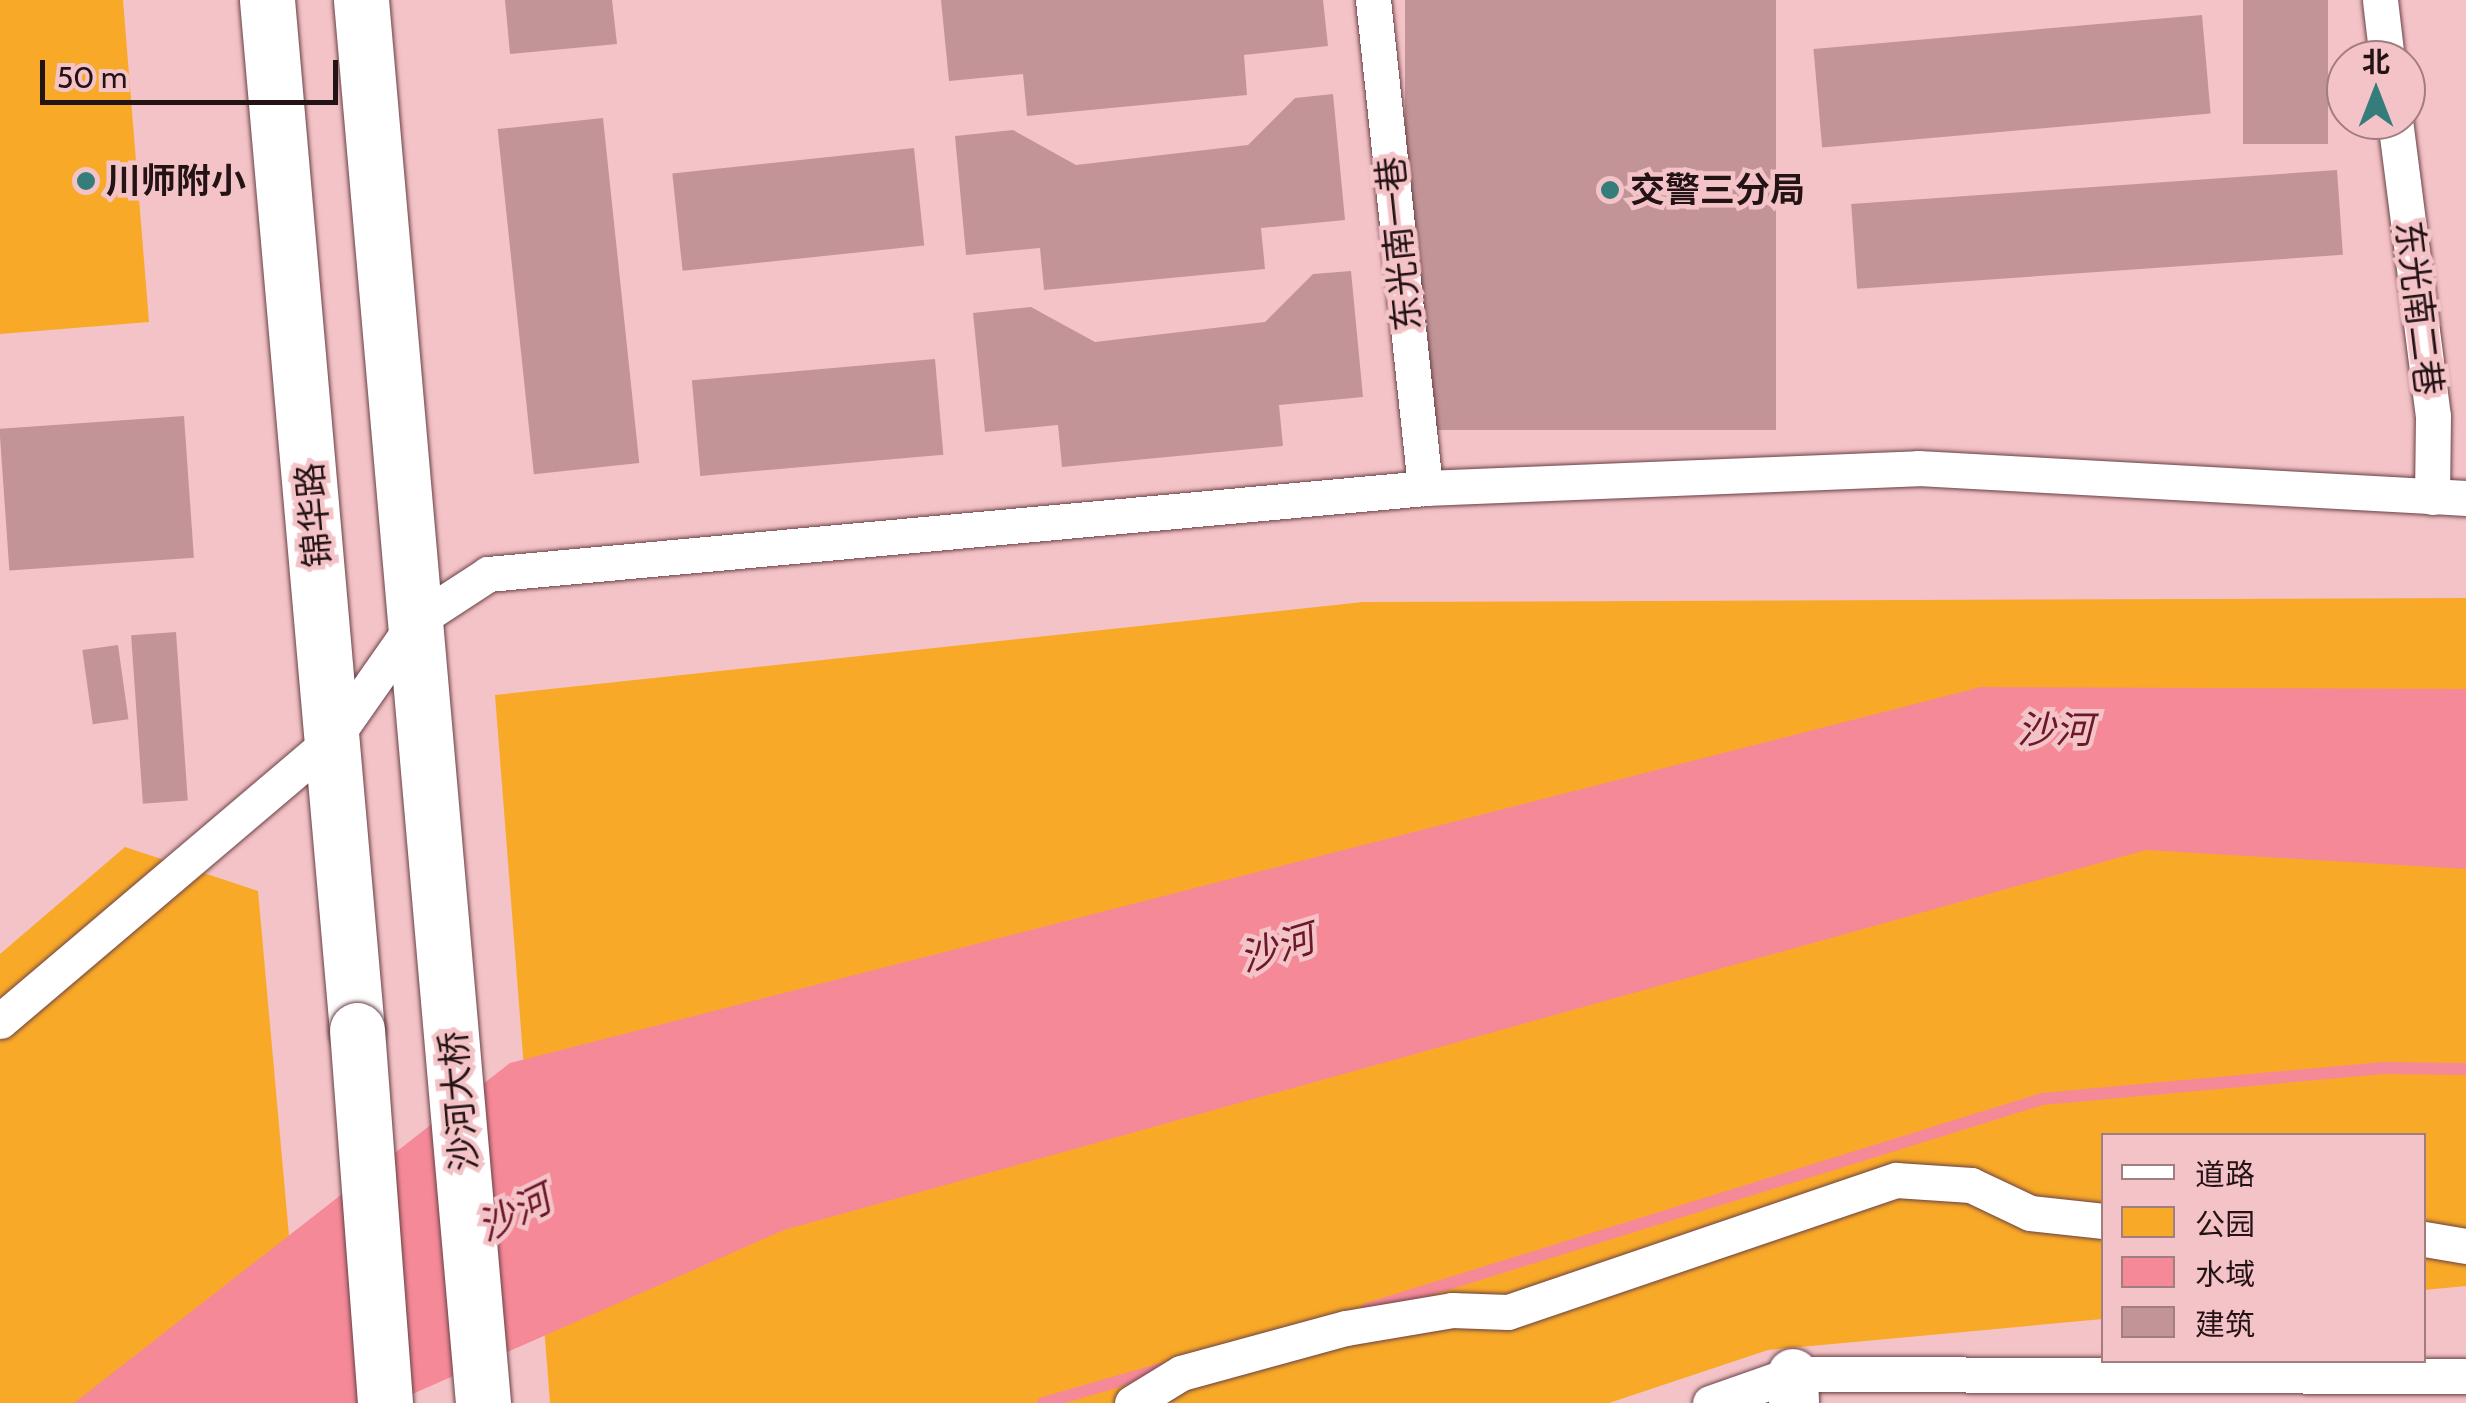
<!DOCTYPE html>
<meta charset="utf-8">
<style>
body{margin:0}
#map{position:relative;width:2466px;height:1403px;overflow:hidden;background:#f4c3c7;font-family:Cabin,"Noto Sans SC",sans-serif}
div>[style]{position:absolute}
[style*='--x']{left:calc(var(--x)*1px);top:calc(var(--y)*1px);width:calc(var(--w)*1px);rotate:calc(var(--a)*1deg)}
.green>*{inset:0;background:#f9a928}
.water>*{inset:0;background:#f58997}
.stream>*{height:12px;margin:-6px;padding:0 6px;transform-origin:6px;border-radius:6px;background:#f58997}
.building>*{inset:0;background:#c29498;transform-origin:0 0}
.roads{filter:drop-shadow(0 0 2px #694146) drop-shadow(0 0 2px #694146)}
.street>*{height:35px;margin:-17.5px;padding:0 17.5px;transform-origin:17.5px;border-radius:17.5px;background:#fff}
.secondary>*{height:50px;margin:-25px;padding:0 25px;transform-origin:25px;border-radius:25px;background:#fff}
.primary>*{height:55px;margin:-27.5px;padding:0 27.5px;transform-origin:27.5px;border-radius:27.5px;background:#fff}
.bridges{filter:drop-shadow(0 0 2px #694146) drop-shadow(0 0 2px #694146)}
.primary-bridge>*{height:55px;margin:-27.5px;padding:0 27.5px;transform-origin:27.5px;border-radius:27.5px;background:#fff}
.dots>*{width:28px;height:28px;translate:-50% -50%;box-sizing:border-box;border:5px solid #f4c3c7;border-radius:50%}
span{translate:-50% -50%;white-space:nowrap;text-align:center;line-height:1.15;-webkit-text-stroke:9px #f4c3c7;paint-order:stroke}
.poi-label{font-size:35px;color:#241315;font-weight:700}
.left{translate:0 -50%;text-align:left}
.street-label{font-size:35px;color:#241315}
.water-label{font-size:38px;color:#6b182b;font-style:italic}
.legend{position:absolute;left:2101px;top:1133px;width:325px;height:230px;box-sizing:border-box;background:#f4c3c7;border:2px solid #a17d80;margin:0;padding:12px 18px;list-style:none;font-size:30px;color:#241315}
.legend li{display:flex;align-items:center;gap:20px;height:50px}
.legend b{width:50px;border:2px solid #a17d80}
.north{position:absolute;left:2326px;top:40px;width:100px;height:100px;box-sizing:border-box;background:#f4c3c7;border:2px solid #a17d80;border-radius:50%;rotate:0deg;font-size:28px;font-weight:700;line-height:40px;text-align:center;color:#241315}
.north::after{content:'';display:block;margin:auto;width:35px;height:45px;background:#347d7b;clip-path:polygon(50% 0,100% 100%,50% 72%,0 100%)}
.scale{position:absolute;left:40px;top:60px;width:298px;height:45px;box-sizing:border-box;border:5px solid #241315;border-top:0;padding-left:12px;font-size:30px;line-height:35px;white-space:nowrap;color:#241315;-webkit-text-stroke:8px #f4c3c7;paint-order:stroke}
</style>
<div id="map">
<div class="green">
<div style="clip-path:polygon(0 0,123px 0,149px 322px,0 334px)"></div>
<div style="clip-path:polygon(2466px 598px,2466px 1286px,2424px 1290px,2424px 1136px,2104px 1136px,2103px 1319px,1768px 1350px,1609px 1403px,550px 1403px,495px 695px,1363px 602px)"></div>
<div style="clip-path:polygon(125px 847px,258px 891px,304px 1403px,0 1403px,0 954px)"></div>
</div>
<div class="water">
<div style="clip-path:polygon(1981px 687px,2466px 689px,2466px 869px,2146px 850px,784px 1230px,392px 1403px,74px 1403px,510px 1063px)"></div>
</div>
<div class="stream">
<div style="--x:1367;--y:1309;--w:707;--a:-17.28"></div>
<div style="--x:2042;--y:1099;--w:343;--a:-5.2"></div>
<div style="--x:2384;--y:1068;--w:82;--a:0.7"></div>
<div style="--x:1043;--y:1403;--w:123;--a:-16.1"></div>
</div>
<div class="building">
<div style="clip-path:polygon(505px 0,612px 0,617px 44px,510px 54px)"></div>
<div style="clip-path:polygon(941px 0,1323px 0,1328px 46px,1244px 55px,1247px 95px,1027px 116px,1023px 74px,949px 81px)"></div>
<div style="left:1405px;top:0;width:371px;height:430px"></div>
<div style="left:2243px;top:0;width:85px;height:144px"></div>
<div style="left:2202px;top:15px;width:99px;height:390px;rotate:85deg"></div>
<div style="clip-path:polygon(1333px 94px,1345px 220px,1261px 228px,1265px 269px,1044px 290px,1040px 248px,966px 255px,955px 136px,1013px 130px,1076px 165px,1248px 145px,1295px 98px)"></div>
<div style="left:603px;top:118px;width:347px;height:106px;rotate:84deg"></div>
<div style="left:914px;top:148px;width:98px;height:243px;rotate:84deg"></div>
<div style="left:2337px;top:170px;width:85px;height:487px;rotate:86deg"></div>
<div style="clip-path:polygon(1351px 271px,1363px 397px,1279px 405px,1283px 446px,1062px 467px,1058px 425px,985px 432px,973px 313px,1031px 307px,1095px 342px,1265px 322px,1313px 274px)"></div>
<div style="left:935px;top:359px;width:96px;height:244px;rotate:85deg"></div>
<div style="left:184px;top:416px;width:142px;height:185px;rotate:86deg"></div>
<div style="left:176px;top:632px;width:169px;height:45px;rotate:86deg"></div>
<div style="left:118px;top:645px;width:75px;height:36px;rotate:82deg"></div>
</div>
<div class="roads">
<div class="street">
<div style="--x:1373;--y:0;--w:491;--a:83.9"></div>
<div style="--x:2380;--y:0;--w:60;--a:83.3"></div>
<div style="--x:2395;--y:120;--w:298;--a:82.7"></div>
<div style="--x:2433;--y:416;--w:81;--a:90.7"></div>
<div style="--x:0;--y:1021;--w:438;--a:-40.3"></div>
<div style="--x:334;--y:738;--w:143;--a:-55"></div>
<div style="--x:416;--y:621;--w:86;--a:-33.1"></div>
<div style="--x:488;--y:574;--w:941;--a:-5.24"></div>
<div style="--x:1425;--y:488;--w:493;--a:-2.3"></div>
<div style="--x:1918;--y:468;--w:549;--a:3.13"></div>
<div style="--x:2424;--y:1239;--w:43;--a:9.5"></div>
<div style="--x:1132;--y:1403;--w:57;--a:-31.5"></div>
<div style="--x:1181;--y:1373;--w:171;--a:-15.3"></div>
<div style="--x:1346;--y:1328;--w:108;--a:-9.6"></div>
<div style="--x:1452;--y:1310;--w:56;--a:2"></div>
<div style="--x:1508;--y:1312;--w:410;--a:-18.8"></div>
<div style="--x:1896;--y:1180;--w:75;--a:3.8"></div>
<div style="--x:1971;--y:1185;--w:65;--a:25.4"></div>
<div style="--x:2030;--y:1213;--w:74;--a:6.2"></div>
<div style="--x:1710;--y:1403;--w:88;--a:-19.3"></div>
<div style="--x:1793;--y:1374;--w:673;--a:0.17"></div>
</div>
<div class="secondary">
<div style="--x:1793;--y:1374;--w:29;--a:88"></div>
</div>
<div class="primary">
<div style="--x:267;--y:0;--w:1034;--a:85.01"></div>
<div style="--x:361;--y:0;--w:1408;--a:85.03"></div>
</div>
</div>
<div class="bridges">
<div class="primary-bridge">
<div style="--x:357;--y:1030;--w:374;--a:85.7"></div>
</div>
</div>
<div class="dots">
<div style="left:86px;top:181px;background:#347d7b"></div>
<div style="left:1610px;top:190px;background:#347d7b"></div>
</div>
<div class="poi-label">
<span class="left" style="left:106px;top:181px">川师附小</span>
<span class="left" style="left:1630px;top:190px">交警三分局</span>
</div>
<div class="street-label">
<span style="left:1399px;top:244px;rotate:-96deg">东光南一巷</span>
<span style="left:2419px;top:308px;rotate:83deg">东光南二巷</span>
<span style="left:314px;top:515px;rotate:-95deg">锦华路</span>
<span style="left:459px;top:1101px;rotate:-95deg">沙河大桥</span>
</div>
<div class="water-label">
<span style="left:2055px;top:730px">沙河</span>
<span style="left:1277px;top:948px;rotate:-17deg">沙河</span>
<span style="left:514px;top:1213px;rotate:-26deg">沙河</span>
</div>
<ul class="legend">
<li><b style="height:12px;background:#fff"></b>道路</li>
<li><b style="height:28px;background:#f9a928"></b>公园</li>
<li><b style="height:28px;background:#f58997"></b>水域</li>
<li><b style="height:28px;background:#c29498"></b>建筑</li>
</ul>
<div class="north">北</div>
<div class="scale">50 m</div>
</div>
